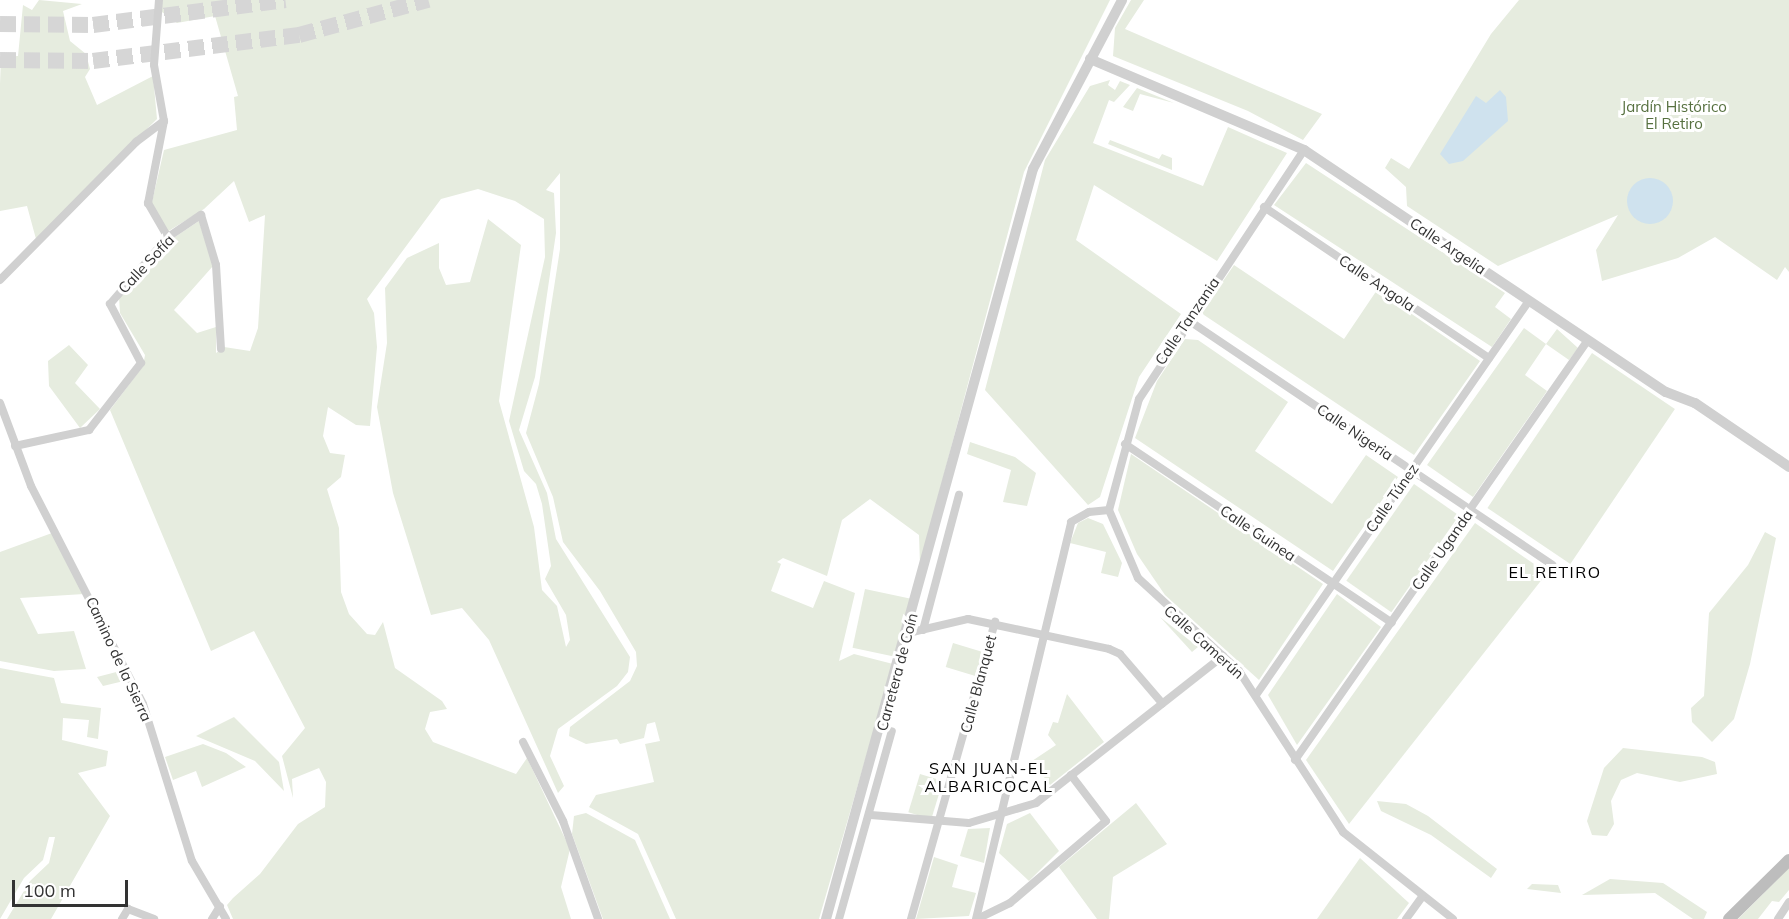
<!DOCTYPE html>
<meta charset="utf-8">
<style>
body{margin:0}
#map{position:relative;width:1789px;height:919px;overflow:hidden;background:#fff;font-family:Mulish,sans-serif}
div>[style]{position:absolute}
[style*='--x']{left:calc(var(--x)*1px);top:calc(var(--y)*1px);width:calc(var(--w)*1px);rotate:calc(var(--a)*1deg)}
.green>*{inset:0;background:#e6ecdf;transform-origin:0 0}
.water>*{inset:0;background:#cfe2ee}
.round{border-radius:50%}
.motorway-tunnel>*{height:16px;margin-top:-8px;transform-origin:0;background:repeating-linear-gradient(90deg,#d6d6d6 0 16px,transparent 0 24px)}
.minor>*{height:8px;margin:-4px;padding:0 4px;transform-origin:4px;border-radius:4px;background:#d0d0d0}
.tertiary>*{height:10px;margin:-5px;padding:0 5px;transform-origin:5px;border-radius:5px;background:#d0d0d0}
.secondary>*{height:12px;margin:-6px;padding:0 6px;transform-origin:6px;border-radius:6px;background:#bdbdbd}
span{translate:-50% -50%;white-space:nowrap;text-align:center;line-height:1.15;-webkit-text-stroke:6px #fff;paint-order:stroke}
.park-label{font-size:15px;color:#56703f}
.street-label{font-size:15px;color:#333}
.neighbourhood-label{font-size:16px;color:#000;letter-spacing:1.5px}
.scale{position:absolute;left:12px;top:880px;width:116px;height:27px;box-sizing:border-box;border:3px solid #333;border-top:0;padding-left:8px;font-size:18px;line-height:21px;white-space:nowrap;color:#333;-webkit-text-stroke:4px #fff;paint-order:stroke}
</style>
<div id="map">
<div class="green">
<div style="clip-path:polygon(39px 0,82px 4px,63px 11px,70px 41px,86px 54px,90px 69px,85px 77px,97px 105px,153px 76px,157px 119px,36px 239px,27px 206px,0 211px,0 84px,1px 57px,18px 56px,23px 5px,32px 10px)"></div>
<div style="clip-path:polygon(162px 0,1110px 0,1024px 172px,920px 565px,919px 535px,870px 499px,842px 520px,827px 576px,783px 558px,777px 562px,781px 564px,771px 591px,813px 608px,824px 581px,855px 593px,839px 661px,854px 654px,893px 664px,819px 919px,676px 919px,638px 834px,589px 807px,596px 795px,654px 782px,645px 744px,660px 741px,655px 722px,647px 724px,644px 738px,620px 744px,617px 739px,586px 744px,569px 736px,570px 727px,630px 681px,637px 666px,636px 652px,600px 591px,563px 542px,553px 497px,526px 433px,539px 384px,560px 249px,560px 173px,546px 190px,554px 193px,556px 233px,535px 377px,519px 430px,547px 493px,556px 539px,630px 657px,628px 672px,617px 686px,558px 729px,550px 756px,564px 786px,558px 793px,489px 640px,462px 608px,431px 615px,393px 493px,377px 407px,387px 343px,385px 288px,407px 258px,439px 243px,439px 268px,446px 285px,470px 282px,488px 219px,521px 245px,499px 401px,534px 527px,542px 590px,557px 606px,566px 647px,570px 640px,566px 615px,545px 579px,551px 566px,542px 504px,536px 484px,524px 471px,509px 421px,545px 257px,544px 219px,515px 201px,478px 189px,441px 199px,367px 299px,374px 313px,377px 347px,370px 426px,356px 425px,328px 407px,323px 436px,330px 453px,345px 455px,341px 477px,327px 489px,339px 528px,341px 592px,349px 614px,367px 634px,375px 635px,383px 622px,395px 668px,442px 701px,447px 709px,430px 712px,425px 729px,433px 742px,516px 774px,527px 758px,570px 849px,561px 887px,571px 919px,233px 919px,227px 905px,233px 898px,260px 874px,298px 824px,325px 807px,326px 782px,319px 768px,292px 779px,293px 798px,282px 756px,305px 728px,254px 631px,211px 651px,110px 410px,143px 366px,145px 355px,120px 313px,119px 297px,166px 243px,199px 221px,213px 266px,174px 310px,197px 333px,216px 327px,216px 353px,224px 347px,250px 351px,258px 328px,265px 215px,249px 222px,234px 181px,204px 209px,167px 232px,151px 206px,164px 150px,237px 130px,234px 97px,238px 96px,215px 16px,177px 23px,162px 12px)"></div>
<div style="clip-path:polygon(1131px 0,1144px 0,1125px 29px,1322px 114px,1303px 140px,1248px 111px,1113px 56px,1115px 28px)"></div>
<div style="clip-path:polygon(1519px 0,1789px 0,1789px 272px,1785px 267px,1777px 280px,1715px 237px,1678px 258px,1602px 281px,1596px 250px,1618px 215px,1498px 266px,1407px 206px,1406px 187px,1385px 168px,1391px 158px,1409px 169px,1491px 34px)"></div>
<div style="clip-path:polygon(1110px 80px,1108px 85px,1115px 90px,1120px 81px,1130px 85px,1114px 102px,1109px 100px,1093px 143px,1203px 186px,1228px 127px,1287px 153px,1217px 261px,1094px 185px,1076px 240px,1181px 314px,1139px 377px,1100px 497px,1088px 505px,985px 390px,1045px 160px,1090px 86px)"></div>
<div style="clip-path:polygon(1137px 88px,1174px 103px,1140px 94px,1133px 111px,1123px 107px)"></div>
<div style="clip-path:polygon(1110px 140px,1159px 159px,1162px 154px,1172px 158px,1172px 170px,1108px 144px)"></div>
<div style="clip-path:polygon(1306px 163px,1505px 293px,1495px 307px,1511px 319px,1492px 347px,1274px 205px)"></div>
<div style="clip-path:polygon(1234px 265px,1344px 339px,1377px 290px,1480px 361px,1414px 455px,1201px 313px)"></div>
<div style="clip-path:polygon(1524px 328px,1546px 344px,1557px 329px,1578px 348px,1569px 360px,1546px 344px,1525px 375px,1547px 391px,1473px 497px,1427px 465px)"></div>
<div style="clip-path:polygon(1185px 339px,1198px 340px,1288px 402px,1255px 451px,1332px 504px,1366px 455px,1398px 477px,1333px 571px,1135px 438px,1157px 381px)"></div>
<div style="clip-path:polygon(69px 345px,88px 365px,75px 383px,100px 409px,80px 428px,49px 386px,48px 361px)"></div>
<div style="left:1592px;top:353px;width:100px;height:187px;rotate:34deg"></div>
<div style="clip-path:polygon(970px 442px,1015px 457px,1036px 473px,1027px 506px,1003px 502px,1011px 470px,967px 454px)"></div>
<div style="clip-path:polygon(1131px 454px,1323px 584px,1259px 680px,1165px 595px,1137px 554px,1118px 510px)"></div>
<div style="left:1414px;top:484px;width:55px;height:118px;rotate:35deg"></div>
<div style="clip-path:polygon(1088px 518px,1103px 524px,1122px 563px,1118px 577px,1101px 573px,1106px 552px,1070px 543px,1078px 523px)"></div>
<div style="clip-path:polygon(1475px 523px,1547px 573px,1349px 824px,1306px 760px)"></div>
<div style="clip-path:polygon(1765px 532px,1776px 538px,1750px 664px,1734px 719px,1712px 742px,1692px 722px,1691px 708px,1704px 696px,1709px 613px,1748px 565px)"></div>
<div style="clip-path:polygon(52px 533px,84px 594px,20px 598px,38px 634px,74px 631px,86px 669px,54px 671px,0 661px,0 552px)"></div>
<div style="left:865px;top:589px;width:47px;height:60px;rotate:12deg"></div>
<div style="clip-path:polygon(1337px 594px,1381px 627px,1297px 745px,1268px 695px)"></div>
<div style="clip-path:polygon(1160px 617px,1198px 647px,1192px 652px)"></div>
<div style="left:953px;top:643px;width:31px;height:25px;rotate:17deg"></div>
<div style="clip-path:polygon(0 668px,54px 678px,61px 703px,101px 708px,98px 739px,87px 737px,89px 720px,63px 718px,62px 740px,108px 751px,106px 766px,78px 773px,110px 816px,51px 919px,7px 919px,30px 881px,49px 863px,55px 837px,49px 837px,43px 860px,24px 878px,0 919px)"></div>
<div style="clip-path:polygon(124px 670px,128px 680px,103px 686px,97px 677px)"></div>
<div style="clip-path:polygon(1067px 694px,1104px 742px,1050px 785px,1032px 761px,1056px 745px,1048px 735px,1053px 722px,1058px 723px)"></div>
<div style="clip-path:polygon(234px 717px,279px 762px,284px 791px,255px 761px,196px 736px)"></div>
<div style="clip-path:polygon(203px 744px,226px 753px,246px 767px,202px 787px,196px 771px,173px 780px,165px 757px)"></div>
<div style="clip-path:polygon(1623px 748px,1702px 757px,1715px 762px,1717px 774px,1680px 782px,1637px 773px,1621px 780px,1611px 801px,1614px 824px,1607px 836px,1592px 835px,1587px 821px,1604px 768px)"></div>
<div style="left:920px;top:774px;width:24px;height:40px;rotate:17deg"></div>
<div style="clip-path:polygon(1377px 801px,1406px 804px,1428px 816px,1497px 869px,1491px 878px,1431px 835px,1381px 811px)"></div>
<div style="clip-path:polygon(1136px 803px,1167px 844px,1113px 877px,1109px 919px,1097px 919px,1059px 867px)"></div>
<div style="clip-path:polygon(586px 813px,635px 840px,670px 919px,603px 919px,572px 834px,574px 816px)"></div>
<div style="clip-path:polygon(1030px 813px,1059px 851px,1029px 881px,999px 853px,1007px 824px)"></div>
<div style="clip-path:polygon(990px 828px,984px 863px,960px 856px,968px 829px)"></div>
<div style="clip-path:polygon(934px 857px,958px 865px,952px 887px,976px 893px,969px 916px,916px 919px)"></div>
<div style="clip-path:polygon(1360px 858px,1409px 903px,1397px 919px,1317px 919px)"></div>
<div style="clip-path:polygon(1789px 868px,1789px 890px,1779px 902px,1772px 901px,1758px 919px,1738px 919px)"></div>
<div style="clip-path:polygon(1610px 879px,1663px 883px,1707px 912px,1704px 919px,1693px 919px,1655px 893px,1582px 895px)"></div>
<div style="clip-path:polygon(1532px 884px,1558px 885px,1561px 893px,1527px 889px)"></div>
</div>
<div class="water">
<div style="clip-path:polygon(1500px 90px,1506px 97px,1508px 121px,1463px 161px,1449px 164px,1440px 154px,1476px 96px,1486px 103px)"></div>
<div class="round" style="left:1627px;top:178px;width:46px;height:46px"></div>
</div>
<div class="motorway-tunnel">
<div style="--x:0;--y:24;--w:93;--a:0.6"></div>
<div style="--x:93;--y:25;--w:194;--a:-7.4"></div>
<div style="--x:0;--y:60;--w:93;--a:0.6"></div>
<div style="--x:93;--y:61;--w:208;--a:-7.2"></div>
<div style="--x:299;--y:35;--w:134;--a:-15.2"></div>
</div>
<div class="minor">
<div style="--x:159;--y:0;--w:65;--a:94.4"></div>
<div style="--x:154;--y:65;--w:57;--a:79.9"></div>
<div style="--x:164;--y:121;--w:84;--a:101"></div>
<div style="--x:148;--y:203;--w:39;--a:60"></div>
<div style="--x:1304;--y:150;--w:299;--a:123.5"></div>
<div style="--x:1139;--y:399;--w:115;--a:105.1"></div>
<div style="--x:1109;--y:510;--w:74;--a:66.9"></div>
<div style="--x:1138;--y:578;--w:137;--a:42.6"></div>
<div style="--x:1239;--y:671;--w:192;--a:57.1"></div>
<div style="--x:1343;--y:832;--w:140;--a:38.3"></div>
<div style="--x:1264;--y:207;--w:271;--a:33.9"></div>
<div style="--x:0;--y:280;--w:194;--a:-45.4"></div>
<div style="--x:136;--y:142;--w:35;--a:-37"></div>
<div style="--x:1188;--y:320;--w:439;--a:33.9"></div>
<div style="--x:0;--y:403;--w:89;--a:69.5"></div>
<div style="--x:31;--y:486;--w:245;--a:62.8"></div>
<div style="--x:143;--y:704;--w:164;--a:72.7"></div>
<div style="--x:192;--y:861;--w:67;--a:59.6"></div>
<div style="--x:1125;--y:444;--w:321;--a:33.8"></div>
<div style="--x:15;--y:446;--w:76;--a:-12.2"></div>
<div style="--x:89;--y:430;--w:85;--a:-52.2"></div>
<div style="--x:141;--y:363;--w:67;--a:-117.7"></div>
<div style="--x:110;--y:304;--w:89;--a:-49.1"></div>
<div style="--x:168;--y:237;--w:40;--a:-34"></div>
<div style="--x:201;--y:215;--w:52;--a:73.3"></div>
<div style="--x:216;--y:265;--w:84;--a:86.6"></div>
<div style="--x:923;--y:630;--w:140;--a:-75.1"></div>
<div style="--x:908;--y:633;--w:62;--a:-13.1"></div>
<div style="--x:968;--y:619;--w:144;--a:12"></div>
<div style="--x:1109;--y:649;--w:12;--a:24"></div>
<div style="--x:1120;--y:654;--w:65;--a:49.4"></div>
<div style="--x:1256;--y:695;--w:479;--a:-55.3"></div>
<div style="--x:523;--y:742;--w:89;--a:63.1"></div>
<div style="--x:563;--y:821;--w:104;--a:70.3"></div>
<div style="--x:1295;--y:760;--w:512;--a:-55.1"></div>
<div style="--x:871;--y:815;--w:98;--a:4.7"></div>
<div style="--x:969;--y:823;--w:70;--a:-16.6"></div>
<div style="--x:1036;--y:803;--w:238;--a:-38.2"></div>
<div style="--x:122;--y:919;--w:12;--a:-59"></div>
<div style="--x:128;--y:909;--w:28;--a:21"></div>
<div style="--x:212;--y:919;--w:15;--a:-58"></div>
<div style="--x:839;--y:919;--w:195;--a:-74.3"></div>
<div style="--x:911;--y:919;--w:309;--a:-74.2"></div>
<div style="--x:976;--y:919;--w:408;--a:-76.5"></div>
<div style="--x:1071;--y:522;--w:21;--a:-29"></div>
<div style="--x:1089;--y:512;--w:20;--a:-6"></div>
<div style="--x:977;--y:919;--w:37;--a:-26"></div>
<div style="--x:1010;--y:903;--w:126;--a:-40.5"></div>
<div style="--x:1106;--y:821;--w:58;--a:-127.3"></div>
<div style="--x:1406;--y:919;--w:27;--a:-54"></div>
<div style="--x:1778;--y:919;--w:20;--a:-57"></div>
</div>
<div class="tertiary">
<div style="--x:1090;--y:59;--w:233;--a:23"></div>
<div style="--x:1304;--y:150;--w:435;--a:33.8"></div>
<div style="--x:1666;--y:392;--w:31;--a:21"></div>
<div style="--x:1695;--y:403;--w:114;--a:34.2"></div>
<div style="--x:826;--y:919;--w:778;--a:-74.57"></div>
<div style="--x:1033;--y:169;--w:191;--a:-62.2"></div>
</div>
<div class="secondary">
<div style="--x:1729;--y:919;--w:84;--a:-44.5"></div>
</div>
<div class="park-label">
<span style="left:1674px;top:115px">Jardín Histórico<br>El Retiro</span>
</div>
<div class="street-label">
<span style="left:1448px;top:246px;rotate:34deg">Calle Argelia</span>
<span style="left:146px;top:264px;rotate:-47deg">Calle Sofía</span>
<span style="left:1377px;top:283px;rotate:34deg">Calle Angola</span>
<span style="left:1187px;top:321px;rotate:-56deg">Calle Tanzania</span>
<span style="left:1355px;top:432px;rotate:34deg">Calle Nigeria</span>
<span style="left:1392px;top:498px;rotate:-55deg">Calle Túnez</span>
<span style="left:1258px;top:533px;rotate:34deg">Calle Guinea</span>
<span style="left:1442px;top:550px;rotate:-55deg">Calle Uganda</span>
<span style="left:1204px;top:642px;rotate:42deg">Calle Camerún</span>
<span style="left:119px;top:659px;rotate:65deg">Camino de la Sierra</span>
<span style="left:897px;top:672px;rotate:-75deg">Carretera de Coín</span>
<span style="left:978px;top:684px;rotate:-75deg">Calle Blanquet</span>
</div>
<div class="neighbourhood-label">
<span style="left:1555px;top:572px">EL RETIRO</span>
<span style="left:989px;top:777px">SAN JUAN-EL<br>ALBARICOCAL</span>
</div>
<div class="scale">100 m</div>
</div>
